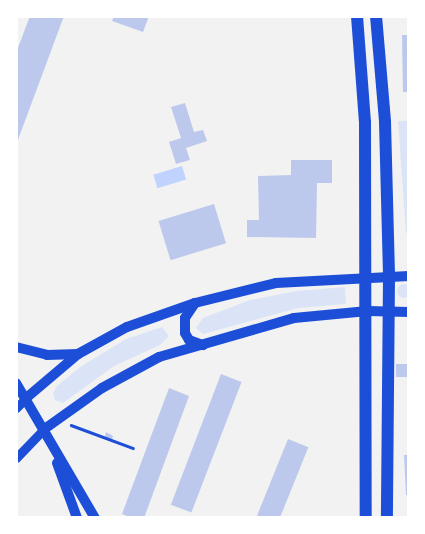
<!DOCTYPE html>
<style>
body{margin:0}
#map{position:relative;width:425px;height:534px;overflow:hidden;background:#f2f2f2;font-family:"Titillium Web",sans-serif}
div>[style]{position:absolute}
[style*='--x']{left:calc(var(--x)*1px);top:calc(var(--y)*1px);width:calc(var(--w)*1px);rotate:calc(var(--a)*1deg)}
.green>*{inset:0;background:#dbe4f7}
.round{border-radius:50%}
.water>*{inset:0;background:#bfd3fe;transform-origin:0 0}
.building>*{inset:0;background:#bdc9ec;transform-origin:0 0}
.path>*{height:2.5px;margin:-1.25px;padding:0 1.25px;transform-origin:1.25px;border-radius:1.25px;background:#1d4ed8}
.tertiary>*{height:9px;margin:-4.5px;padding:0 4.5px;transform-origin:4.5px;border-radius:4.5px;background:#1d4ed8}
.secondary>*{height:10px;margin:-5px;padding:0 5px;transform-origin:5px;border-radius:5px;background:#1d4ed8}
.primary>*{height:12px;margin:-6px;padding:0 6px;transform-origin:6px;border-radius:6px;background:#1d4ed8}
span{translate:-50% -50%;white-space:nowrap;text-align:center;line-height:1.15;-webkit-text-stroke:4px #fff;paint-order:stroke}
.frame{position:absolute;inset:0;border:18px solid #fff;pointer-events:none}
</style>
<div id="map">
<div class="green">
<div style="clip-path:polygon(398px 121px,409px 121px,409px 233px,406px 233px)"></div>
<div class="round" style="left:397px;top:284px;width:14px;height:14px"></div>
<div style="clip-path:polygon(345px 287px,346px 304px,298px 308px,203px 334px,196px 328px,203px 318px,250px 300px,297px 291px)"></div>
<div style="clip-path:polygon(162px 327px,169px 336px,160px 345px,114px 366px,63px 403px,55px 400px,53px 393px,57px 386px,80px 367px,126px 339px)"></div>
</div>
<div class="water">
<div style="left:182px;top:166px;width:14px;height:30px;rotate:73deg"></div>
</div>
<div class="building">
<div style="clip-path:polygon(30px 16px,64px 16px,16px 145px,16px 53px)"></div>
<div style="clip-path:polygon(114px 16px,149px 16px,143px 32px,112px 21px)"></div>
<div style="clip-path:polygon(402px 35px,409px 35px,409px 92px,403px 92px)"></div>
<div style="clip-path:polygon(185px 103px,194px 132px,203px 130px,207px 141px,186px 148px,190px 160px,176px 164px,169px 142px,181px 138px,171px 107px)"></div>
<div style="clip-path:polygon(291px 160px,332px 160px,332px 183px,317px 183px,316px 238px,247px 237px,247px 220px,259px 220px,258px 176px,291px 175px)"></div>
<div style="left:214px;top:204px;width:41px;height:58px;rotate:73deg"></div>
<div style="left:409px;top:364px;width:13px;height:13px;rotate:90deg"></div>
<div style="left:221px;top:374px;width:22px;height:140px;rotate:21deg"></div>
<div style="clip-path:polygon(169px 388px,189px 396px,144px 518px,132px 518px,122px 514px)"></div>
<div style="clip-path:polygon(106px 432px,113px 436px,112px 440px,105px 437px)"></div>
<div style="left:288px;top:439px;width:22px;height:84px;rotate:22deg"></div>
<div style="clip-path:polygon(404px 455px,409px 455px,409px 495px,406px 495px)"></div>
</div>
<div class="path">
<div style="--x:71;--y:425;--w:66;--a:20.4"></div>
</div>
<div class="tertiary">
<div style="--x:16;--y:408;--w:13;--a:-45"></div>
<div style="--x:16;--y:458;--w:39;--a:-46"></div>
</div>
<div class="secondary">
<div style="--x:195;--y:303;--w:18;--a:124"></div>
<div style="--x:185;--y:318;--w:15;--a:90"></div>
<div style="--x:185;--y:333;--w:8;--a:60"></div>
<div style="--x:189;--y:340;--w:15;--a:20"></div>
<div style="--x:16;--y:347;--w:32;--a:14"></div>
<div style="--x:47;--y:355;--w:31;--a:-2"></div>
<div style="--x:16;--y:383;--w:156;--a:59.7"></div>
<div style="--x:25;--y:399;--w:70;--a:-40.3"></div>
<div style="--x:78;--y:354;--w:56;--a:-28.9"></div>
<div style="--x:127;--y:327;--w:72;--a:-19.4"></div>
<div style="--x:195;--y:303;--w:83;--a:-13.9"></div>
<div style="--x:276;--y:283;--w:133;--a:-3"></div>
<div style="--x:43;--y:430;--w:72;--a:-35.4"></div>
<div style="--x:102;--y:388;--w:65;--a:-28.5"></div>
<div style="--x:159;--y:357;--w:141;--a:-16.1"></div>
<div style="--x:294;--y:318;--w:74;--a:-5.4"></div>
<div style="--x:368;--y:311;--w:41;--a:1.4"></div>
<div style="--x:57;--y:463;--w:59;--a:70"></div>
</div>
<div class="primary">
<div style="--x:357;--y:16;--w:106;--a:85.7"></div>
<div style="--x:365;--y:122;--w:396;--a:89.9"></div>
<div style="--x:376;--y:16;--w:106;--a:85.1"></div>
<div style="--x:385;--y:122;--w:154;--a:88.5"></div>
<div style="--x:389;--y:276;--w:242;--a:90.5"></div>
</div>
<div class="frame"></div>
</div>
